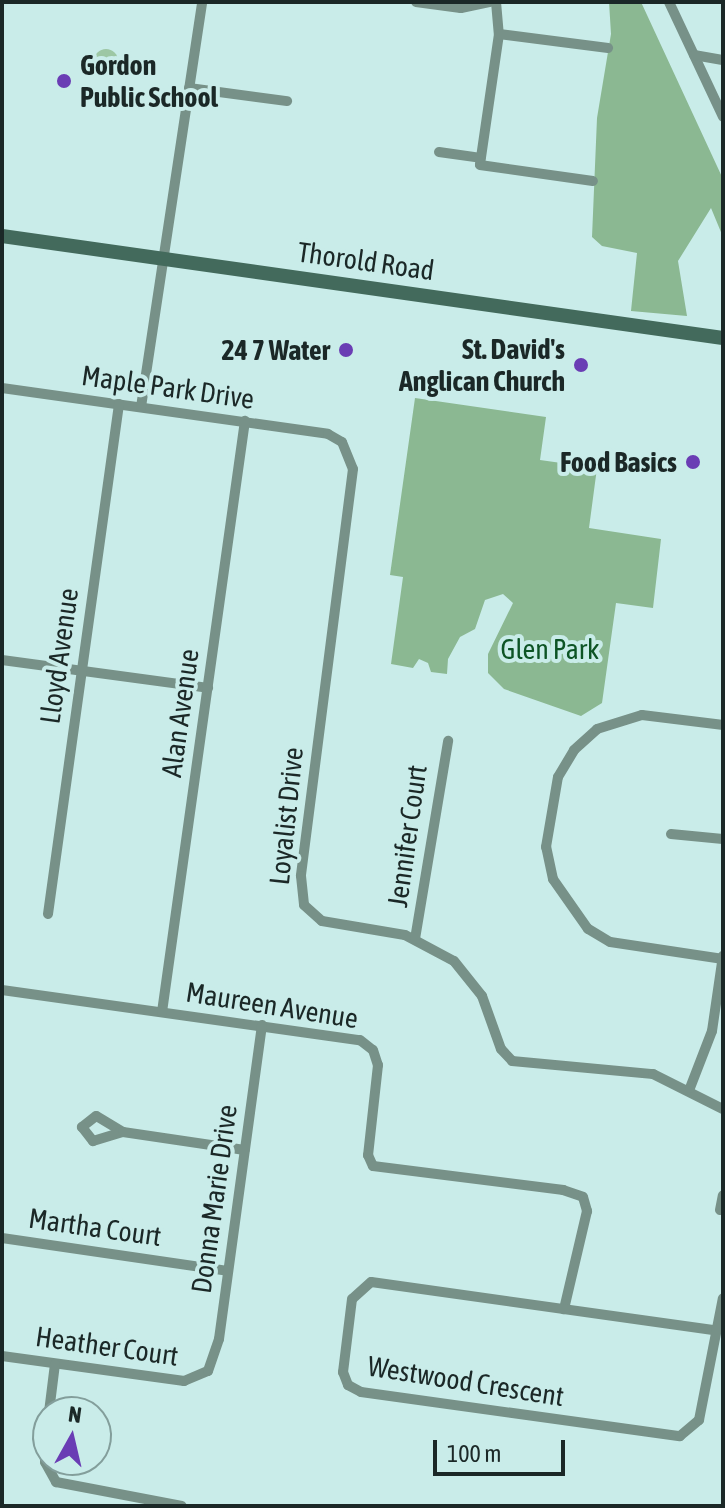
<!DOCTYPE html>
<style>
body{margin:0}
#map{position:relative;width:725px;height:1508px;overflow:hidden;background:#c9ece9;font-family:"Asap Condensed",sans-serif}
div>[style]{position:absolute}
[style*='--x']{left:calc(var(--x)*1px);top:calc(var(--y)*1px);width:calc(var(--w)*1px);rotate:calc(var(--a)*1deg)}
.green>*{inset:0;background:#9dc7a4}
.round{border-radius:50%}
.forest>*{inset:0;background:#8bb892}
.street>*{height:10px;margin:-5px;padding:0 5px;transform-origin:5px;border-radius:5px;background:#779188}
.secondary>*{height:14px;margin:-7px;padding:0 7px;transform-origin:7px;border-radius:7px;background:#436a5c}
.dots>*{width:22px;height:22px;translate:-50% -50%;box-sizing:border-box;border:4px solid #c9ece9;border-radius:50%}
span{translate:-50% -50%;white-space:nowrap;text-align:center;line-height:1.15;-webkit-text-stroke:8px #c9ece9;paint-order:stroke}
.poi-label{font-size:28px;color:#1b2827;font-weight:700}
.left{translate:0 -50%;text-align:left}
.right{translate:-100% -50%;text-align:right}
.street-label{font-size:28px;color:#1b2827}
.park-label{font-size:28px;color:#0d5425}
.frame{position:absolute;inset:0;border:4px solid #1b2827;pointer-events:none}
.north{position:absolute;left:32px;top:1396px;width:80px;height:80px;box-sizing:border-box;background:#c9ece9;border:2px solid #839e9b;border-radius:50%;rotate:8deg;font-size:22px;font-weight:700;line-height:32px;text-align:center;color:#1b2827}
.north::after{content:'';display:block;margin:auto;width:28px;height:36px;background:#6a3db4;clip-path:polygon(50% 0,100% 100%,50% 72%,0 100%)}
.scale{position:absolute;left:433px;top:1440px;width:132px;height:36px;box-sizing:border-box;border:4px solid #1b2827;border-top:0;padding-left:10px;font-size:24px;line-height:28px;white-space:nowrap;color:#1b2827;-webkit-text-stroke:6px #c9ece9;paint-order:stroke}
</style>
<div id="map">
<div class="green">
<div class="round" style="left:94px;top:49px;width:24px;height:24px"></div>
</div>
<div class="forest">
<div style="clip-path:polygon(609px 2px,641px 2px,723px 179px,723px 237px,711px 208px,678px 261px,687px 316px,631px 311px,637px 253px,602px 246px,592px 237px,597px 118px,611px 34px)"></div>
<div style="clip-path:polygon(415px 398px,546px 417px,540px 460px,597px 468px,589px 528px,661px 539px,653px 608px,616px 603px,602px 703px,581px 716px,504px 689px,488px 673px,488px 654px,513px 603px,503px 594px,485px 600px,475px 629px,460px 637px,448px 659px,447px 674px,431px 672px,428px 663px,419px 659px,413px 668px,391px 664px,403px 577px,390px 575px)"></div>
</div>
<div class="street">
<div style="--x:416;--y:2;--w:45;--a:7.6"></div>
<div style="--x:461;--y:8;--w:30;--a:-12"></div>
<div style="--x:496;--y:2;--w:32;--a:85"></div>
<div style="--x:499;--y:34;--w:132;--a:98.3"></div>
<div style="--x:480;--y:165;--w:114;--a:8.1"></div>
<div style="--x:669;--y:2;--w:127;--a:64.8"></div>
<div style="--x:499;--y:34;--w:110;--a:7.3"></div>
<div style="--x:694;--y:55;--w:29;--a:10"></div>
<div style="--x:189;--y:88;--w:99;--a:7.6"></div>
<div style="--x:439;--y:152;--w:42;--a:8.1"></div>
<div style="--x:2;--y:388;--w:329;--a:8"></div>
<div style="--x:328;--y:434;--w:16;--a:30"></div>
<div style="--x:342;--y:442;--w:29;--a:68"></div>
<div style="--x:353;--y:469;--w:410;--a:97.3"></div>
<div style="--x:301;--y:876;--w:29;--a:84"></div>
<div style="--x:304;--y:905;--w:24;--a:42"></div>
<div style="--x:322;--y:921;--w:84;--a:9.6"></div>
<div style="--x:405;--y:935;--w:55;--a:28"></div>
<div style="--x:454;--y:961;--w:45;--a:51.3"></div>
<div style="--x:482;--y:996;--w:56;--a:70.3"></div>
<div style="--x:501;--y:1049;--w:16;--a:47"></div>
<div style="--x:512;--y:1061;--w:142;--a:5.3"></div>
<div style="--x:653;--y:1074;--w:78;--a:26.6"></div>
<div style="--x:141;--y:407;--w:410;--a:-81.4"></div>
<div style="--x:2;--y:660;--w:208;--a:7.7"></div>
<div style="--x:671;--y:834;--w:52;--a:5.5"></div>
<div style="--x:48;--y:914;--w:515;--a:-82.07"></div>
<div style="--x:415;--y:939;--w:201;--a:-80.5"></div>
<div style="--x:723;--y:959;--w:114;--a:-171.4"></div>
<div style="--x:610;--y:942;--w:26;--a:-149"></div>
<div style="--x:588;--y:929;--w:61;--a:-125"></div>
<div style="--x:553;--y:879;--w:33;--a:-102"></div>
<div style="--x:546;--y:847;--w:71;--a:-80.3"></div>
<div style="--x:558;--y:777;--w:31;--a:-59"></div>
<div style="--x:574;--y:750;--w:31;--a:-42"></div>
<div style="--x:597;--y:729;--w:47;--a:-17.3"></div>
<div style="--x:642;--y:715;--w:82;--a:7"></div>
<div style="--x:2;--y:990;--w:361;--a:8"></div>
<div style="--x:360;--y:1040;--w:16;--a:38"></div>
<div style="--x:373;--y:1050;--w:16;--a:72"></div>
<div style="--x:378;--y:1065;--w:91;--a:96.3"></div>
<div style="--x:368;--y:1155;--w:12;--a:66"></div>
<div style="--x:373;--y:1166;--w:192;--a:7.2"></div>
<div style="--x:563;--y:1190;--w:21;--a:19"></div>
<div style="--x:583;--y:1197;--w:15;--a:74"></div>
<div style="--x:587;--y:1211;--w:101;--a:103.2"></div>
<div style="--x:162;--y:1012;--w:597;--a:-82.01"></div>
<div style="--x:690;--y:1088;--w:61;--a:-68.9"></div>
<div style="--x:712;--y:1031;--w:76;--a:-81.7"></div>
<div style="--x:123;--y:1132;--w:31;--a:-149"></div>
<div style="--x:96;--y:1116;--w:18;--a:142"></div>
<div style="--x:82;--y:1127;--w:18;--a:52"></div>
<div style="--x:93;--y:1141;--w:31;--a:-17"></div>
<div style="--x:123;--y:1132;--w:123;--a:8.4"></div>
<div style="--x:720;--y:1210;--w:15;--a:-79"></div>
<div style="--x:2;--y:1238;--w:228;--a:8.3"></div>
<div style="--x:713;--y:1330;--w:345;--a:-172"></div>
<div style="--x:371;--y:1282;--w:25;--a:138"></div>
<div style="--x:352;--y:1299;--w:74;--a:97"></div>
<div style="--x:343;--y:1372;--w:14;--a:69"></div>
<div style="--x:348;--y:1385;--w:15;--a:28"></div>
<div style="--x:361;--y:1392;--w:322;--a:7.9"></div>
<div style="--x:680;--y:1436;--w:25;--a:-40"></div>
<div style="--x:699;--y:1420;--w:124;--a:-78.9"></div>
<div style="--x:2;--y:1356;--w:184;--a:7.8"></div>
<div style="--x:184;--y:1381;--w:26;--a:-23"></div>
<div style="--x:208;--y:1371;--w:34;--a:-71"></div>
<div style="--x:219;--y:1339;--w:317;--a:-82.2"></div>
<div style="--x:49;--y:1412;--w:48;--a:-82.9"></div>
<div style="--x:48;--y:1417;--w:45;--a:93.8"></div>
<div style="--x:45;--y:1462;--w:23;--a:61"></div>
<div style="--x:56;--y:1482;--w:128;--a:10.8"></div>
</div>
<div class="secondary">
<div style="--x:2;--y:236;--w:728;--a:8.05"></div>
</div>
<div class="dots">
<div style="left:64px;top:81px;background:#6a3db4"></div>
<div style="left:346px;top:350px;background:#6a3db4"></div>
<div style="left:581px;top:365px;background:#6a3db4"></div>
<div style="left:693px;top:462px;background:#6a3db4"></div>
</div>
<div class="poi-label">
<span class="left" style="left:80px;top:81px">Gordon<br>Public School</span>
<span class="right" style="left:565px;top:365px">St. David's<br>Anglican Church</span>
<span class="right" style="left:330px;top:350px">24 7 Water</span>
<span class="right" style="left:677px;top:462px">Food Basics</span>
</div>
<div class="street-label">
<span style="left:366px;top:261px;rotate:8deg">Thorold Road</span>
<span style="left:168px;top:387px;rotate:8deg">Maple Park Drive</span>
<span style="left:59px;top:656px;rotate:-82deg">Lloyd Avenue</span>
<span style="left:180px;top:713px;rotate:-82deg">Alan Avenue</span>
<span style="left:286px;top:816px;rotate:-84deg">Loyalist Drive</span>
<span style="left:407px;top:836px;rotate:-82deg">Jennifer Court</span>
<span style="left:272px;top:1005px;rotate:9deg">Maureen Avenue</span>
<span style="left:214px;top:1199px;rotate:-82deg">Donna Marie Drive</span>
<span style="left:95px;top:1227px;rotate:8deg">Martha Court</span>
<span style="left:107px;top:1346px;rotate:8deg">Heather Court</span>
<span style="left:466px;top:1381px;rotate:9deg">Westwood Crescent</span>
</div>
<div class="park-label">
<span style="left:550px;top:649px">Glen Park</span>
</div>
<div class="frame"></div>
<div class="north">N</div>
<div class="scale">100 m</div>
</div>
